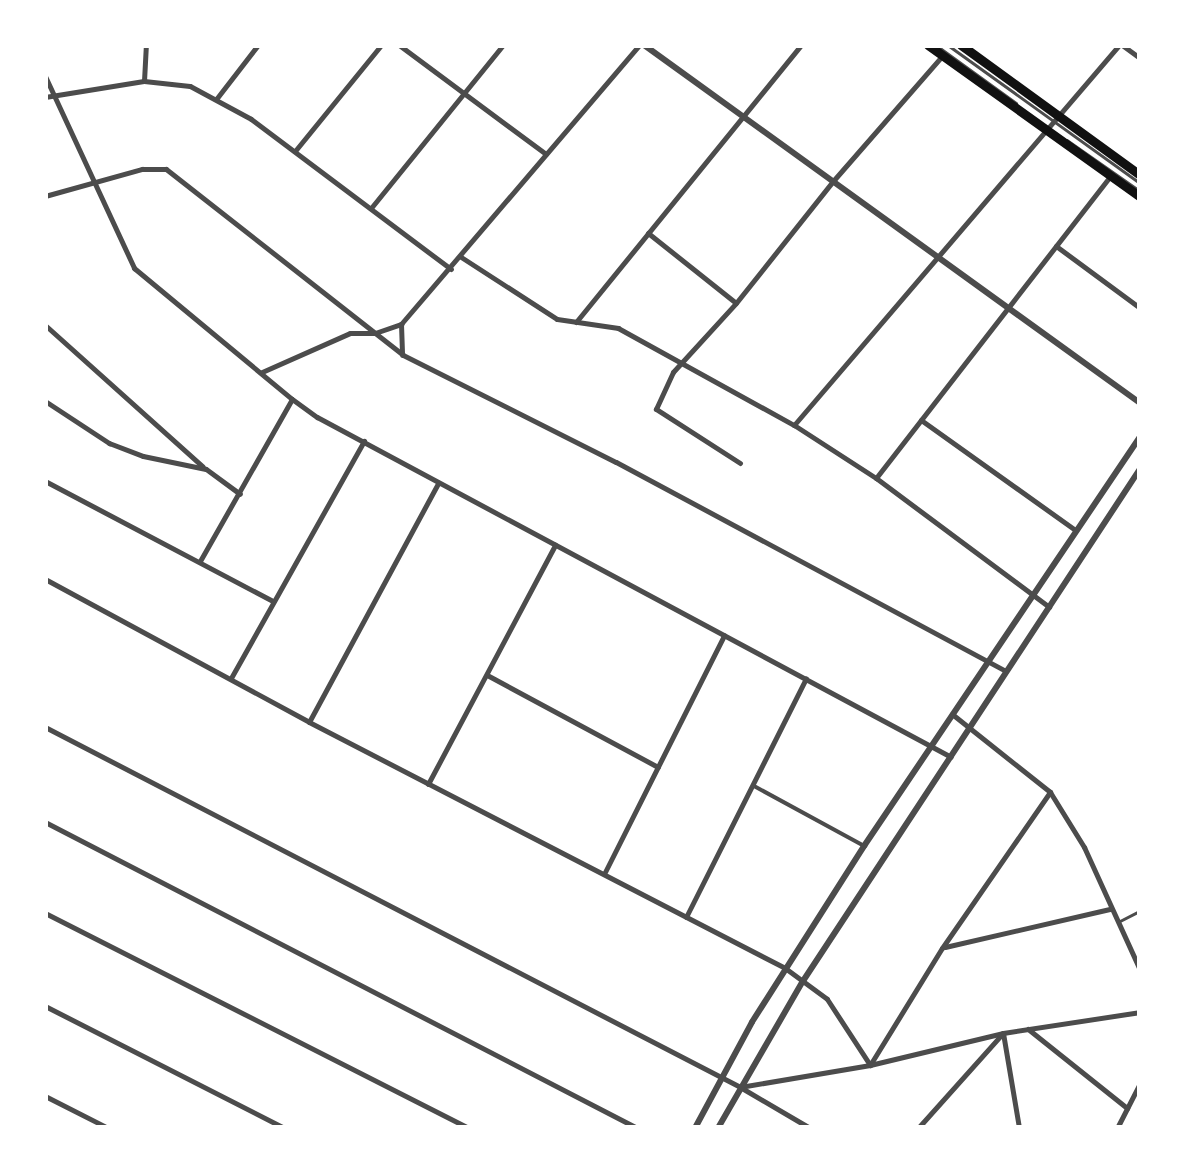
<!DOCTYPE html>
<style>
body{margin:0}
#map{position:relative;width:1185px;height:1173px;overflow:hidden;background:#fff;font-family:"Titillium Web",sans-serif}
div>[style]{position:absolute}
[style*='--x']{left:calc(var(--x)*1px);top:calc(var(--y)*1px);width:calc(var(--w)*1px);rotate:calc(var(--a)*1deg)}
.service>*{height:2.5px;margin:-1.25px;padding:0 1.25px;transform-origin:1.25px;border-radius:1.25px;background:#4c4c4c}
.pedestrian>*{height:4px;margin:-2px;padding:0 2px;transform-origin:2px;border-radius:2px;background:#4c4c4c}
.minor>*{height:5px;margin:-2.5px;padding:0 2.5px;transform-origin:2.5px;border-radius:2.5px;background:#4c4c4c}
.tertiary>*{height:6px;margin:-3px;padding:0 3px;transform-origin:3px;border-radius:3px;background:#4c4c4c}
.primary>*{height:9px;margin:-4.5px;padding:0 4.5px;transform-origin:4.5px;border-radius:4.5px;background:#111}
span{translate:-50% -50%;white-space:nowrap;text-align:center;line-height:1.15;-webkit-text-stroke:8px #fff;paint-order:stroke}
.frame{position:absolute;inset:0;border:48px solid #fff;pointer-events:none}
</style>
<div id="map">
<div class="service">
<div style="--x:936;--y:45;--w:99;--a:35.9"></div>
<div style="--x:948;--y:45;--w:236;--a:35.7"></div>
<div style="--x:1067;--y:140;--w:89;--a:34.9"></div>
<div style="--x:1118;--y:922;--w:25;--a:-27"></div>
</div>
<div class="pedestrian">
<div style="--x:754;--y:786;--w:125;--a:28.6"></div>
</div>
<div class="minor">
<div style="--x:399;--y:45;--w:183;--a:36.6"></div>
<div style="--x:1122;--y:45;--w:22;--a:36"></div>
<div style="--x:45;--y:76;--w:212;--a:65.1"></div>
<div style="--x:134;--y:268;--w:205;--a:39.7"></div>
<div style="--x:292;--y:399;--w:31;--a:36"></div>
<div style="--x:317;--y:417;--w:719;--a:28.2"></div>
<div style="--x:144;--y:81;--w:36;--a:-87"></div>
<div style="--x:45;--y:97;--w:100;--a:-9.2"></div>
<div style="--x:144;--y:81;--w:46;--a:6.2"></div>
<div style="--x:190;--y:86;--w:69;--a:28.4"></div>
<div style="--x:251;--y:119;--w:250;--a:36.9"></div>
<div style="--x:217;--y:98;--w:67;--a:-52.3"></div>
<div style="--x:295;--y:151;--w:136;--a:-50.9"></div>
<div style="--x:45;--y:196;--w:101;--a:-15.6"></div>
<div style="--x:142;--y:169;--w:24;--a:0"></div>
<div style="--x:166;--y:169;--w:301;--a:38.1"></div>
<div style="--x:403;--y:355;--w:238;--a:26.7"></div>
<div style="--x:616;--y:462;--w:442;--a:28.2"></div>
<div style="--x:371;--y:208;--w:210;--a:-51"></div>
<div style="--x:648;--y:233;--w:112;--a:38.5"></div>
<div style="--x:1056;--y:246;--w:104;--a:36.4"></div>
<div style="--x:461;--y:257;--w:114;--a:32.9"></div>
<div style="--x:557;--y:319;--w:62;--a:8.4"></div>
<div style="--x:618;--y:328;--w:201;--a:28.9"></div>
<div style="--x:794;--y:425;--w:98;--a:32.9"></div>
<div style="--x:876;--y:478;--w:216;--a:36.7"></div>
<div style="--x:576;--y:322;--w:357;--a:-50.9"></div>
<div style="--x:401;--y:324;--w:31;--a:88"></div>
<div style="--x:45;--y:325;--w:212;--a:41.9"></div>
<div style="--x:262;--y:372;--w:96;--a:-23.9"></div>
<div style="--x:350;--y:333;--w:25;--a:0"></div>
<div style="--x:375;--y:333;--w:28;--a:-19"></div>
<div style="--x:401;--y:324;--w:367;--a:-49.5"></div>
<div style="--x:45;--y:401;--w:77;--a:33.3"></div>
<div style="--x:109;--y:443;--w:36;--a:21"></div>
<div style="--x:143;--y:456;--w:64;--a:11.7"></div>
<div style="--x:206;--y:469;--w:42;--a:36.3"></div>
<div style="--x:921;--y:420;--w:189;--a:35.5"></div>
<div style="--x:794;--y:425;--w:500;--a:-49.46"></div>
<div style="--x:740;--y:463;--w:100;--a:-147.3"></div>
<div style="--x:656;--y:409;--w:41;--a:-65.3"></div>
<div style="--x:673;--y:372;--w:93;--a:-47.6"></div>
<div style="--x:736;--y:303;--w:156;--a:-51.5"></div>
<div style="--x:833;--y:181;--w:166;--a:-48.9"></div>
<div style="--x:876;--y:478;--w:382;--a:-52.2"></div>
<div style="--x:45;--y:481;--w:258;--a:27.8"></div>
<div style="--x:200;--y:561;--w:186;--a:-60.4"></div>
<div style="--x:45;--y:579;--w:300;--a:28.4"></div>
<div style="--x:309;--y:722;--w:536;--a:27.33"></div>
<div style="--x:785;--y:968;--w:52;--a:36.4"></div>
<div style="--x:827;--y:999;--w:79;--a:56.9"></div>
<div style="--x:487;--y:675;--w:194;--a:28.3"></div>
<div style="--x:231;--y:678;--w:272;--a:-60.7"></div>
<div style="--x:952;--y:714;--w:125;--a:38.5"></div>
<div style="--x:1050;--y:792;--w:65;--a:58.3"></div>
<div style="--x:1084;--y:847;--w:135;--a:65.5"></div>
<div style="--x:309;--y:722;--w:272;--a:-61.6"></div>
<div style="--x:45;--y:727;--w:783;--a:27.38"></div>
<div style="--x:740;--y:1087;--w:81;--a:30.4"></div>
<div style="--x:428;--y:784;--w:271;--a:-62"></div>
<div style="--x:45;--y:822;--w:666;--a:27.33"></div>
<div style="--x:605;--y:872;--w:265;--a:-63.3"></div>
<div style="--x:45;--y:913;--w:475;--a:26.9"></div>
<div style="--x:686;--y:917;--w:267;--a:-63.3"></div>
<div style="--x:945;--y:947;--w:169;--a:-13"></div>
<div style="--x:45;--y:1006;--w:268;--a:27"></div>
<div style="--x:1028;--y:1029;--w:127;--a:38.6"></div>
<div style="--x:1003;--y:1033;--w:96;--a:80.4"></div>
<div style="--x:870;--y:1065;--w:137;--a:-58.4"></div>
<div style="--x:942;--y:948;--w:190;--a:-55.3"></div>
<div style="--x:740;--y:1087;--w:132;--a:-9.6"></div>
<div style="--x:870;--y:1065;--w:137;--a:-13.5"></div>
<div style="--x:1003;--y:1033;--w:139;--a:-8.7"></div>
<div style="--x:45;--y:1096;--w:71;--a:26.9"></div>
<div style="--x:918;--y:1128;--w:127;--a:-48.2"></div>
<div style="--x:1117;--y:1128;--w:51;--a:-62.9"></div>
</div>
<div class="tertiary">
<div style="--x:644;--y:45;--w:612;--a:35.82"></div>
<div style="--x:695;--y:1128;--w:120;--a:-61.7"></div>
<div style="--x:752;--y:1022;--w:209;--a:-57.5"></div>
<div style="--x:864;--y:846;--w:493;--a:-56"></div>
<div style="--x:718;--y:1128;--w:170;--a:-60"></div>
<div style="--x:803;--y:981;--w:613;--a:-56.65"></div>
</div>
<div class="primary">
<div style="--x:928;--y:45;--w:261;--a:35.6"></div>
<div style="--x:961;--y:45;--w:221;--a:36"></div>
</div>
<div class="frame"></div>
</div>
